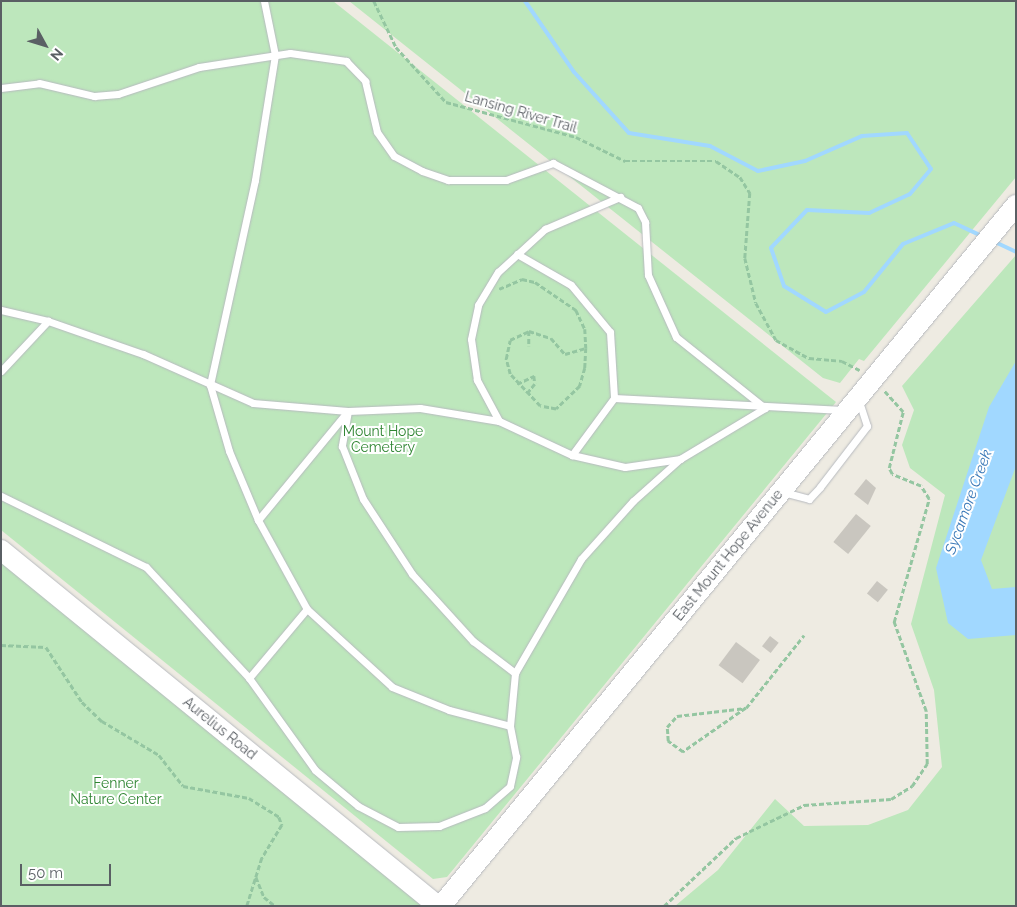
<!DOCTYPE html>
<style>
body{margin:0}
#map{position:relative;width:1017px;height:907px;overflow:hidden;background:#eeebe2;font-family:Raleway,sans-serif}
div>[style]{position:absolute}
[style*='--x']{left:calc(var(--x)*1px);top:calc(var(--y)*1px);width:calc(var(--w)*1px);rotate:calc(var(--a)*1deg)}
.green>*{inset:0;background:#bde7bc}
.water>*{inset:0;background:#a1d8ff}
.stream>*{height:4px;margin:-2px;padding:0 2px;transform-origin:2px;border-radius:2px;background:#a1d8ff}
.building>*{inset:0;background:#c9c6bf;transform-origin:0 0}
.path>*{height:2.5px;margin-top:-1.25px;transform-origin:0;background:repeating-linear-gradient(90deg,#94c6a1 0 5px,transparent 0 7.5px)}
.roads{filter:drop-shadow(0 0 1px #b7babf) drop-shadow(0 0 1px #b7babf)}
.lane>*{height:7px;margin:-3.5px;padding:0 3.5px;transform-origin:3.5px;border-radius:3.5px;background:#fff}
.secondary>*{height:20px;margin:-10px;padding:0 10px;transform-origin:10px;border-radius:10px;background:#fff}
span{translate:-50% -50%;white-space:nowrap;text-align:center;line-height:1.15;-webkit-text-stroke:4px #fff;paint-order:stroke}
.street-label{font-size:14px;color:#5a5f64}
.park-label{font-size:14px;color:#2f8532}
.water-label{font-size:15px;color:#3978b7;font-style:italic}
.frame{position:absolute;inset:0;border:2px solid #5a5f64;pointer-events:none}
.north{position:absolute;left:20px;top:20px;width:50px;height:50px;-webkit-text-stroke:4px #fff;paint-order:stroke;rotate:129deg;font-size:14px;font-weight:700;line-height:20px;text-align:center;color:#5a5f64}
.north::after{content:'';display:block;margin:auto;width:18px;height:22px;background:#5a5f64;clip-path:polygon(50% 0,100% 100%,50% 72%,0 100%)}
.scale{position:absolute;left:20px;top:864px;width:91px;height:22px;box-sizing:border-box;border:2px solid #5a5f64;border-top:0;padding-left:6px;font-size:15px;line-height:18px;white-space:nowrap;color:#5a5f64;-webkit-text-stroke:4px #fff;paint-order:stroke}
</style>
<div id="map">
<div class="green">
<div style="clip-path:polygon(1px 1px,333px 1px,836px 402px,447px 877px,433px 879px,1px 530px)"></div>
<div style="clip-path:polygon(349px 1px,1016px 1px,1016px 177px,864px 361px,859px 359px,840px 383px,823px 378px)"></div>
<div style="clip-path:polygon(1016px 255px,1016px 906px,675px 906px,718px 870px,775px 799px,804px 826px,868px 825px,908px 810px,942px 767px,934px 690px,911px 624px,945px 495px,910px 468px,902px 445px,914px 410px,902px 386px)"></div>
<div style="clip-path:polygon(1px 550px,438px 906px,1px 906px)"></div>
</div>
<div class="water">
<div style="clip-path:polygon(1016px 361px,1016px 466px,981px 560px,992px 589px,1016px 587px,1016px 635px,968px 639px,948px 623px,936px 568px,989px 407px)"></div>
</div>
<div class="stream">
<div style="--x:525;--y:1;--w:86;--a:55.4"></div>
<div style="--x:574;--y:72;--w:82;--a:48"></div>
<div style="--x:629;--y:133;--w:82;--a:9.1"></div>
<div style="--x:710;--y:146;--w:54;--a:27.5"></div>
<div style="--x:758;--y:171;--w:48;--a:-12"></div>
<div style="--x:805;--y:161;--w:62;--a:-23.7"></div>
<div style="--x:862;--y:136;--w:45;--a:-3.8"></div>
<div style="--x:907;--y:133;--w:43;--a:56.3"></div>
<div style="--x:931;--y:169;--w:33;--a:130"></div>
<div style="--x:910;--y:194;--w:45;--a:155.1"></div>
<div style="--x:869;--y:213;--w:62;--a:-177.2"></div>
<div style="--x:807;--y:210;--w:52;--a:133.5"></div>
<div style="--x:771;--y:248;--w:40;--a:71.1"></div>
<div style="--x:784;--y:286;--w:49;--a:31.8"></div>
<div style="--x:826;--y:312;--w:43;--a:-27.8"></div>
<div style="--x:864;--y:292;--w:62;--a:-50.9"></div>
<div style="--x:903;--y:244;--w:55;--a:-22.4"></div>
<div style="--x:954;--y:223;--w:31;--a:25"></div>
<div style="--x:995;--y:242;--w:23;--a:25"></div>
</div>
<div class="building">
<div style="clip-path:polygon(866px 479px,876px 488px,868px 505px,854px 494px)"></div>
<div style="left:856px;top:514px;width:19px;height:36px;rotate:39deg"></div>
<div style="left:877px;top:581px;width:14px;height:16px;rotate:39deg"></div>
<div style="left:770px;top:636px;width:11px;height:13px;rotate:38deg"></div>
<div style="left:736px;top:642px;width:30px;height:29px;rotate:37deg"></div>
</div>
<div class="path">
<div style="--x:374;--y:1;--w:51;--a:64.4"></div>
<div style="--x:396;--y:47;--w:74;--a:47.7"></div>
<div style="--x:446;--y:102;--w:135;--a:15.1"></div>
<div style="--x:576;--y:137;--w:55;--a:26.1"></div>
<div style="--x:625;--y:161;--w:91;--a:0"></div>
<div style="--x:716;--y:161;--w:29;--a:34"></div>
<div style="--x:740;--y:177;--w:19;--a:58"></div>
<div style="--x:750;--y:193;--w:65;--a:94.4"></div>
<div style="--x:745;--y:258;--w:46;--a:76.3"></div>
<div style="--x:756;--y:303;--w:42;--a:61.6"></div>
<div style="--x:776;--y:340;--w:38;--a:29"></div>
<div style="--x:809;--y:358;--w:33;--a:5"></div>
<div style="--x:842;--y:361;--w:20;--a:27"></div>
<div style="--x:499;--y:289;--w:25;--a:-23"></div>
<div style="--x:522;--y:279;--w:13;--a:13"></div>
<div style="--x:535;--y:282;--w:50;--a:34.3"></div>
<div style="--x:576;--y:310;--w:21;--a:65"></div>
<div style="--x:585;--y:329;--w:19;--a:87"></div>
<div style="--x:586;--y:348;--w:20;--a:93"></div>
<div style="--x:585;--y:368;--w:19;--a:106"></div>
<div style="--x:580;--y:386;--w:33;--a:136"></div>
<div style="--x:556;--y:409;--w:16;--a:-169"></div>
<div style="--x:540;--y:406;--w:44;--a:-133.2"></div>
<div style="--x:510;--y:374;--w:16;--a:-105"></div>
<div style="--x:506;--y:359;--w:19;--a:-78"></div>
<div style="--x:510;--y:340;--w:21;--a:-25"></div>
<div style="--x:529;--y:331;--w:23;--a:18"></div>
<div style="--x:551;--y:338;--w:21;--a:49"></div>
<div style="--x:565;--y:354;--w:22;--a:-16"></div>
<div style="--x:529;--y:331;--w:15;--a:90"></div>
<div style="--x:517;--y:384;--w:19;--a:-25"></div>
<div style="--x:534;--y:376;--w:8;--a:83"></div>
<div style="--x:535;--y:384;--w:14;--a:129"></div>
<div style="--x:1;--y:645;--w:45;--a:2.5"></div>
<div style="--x:46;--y:647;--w:66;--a:56.8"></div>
<div style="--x:82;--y:702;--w:28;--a:44"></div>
<div style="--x:102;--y:721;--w:66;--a:30.8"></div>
<div style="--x:159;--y:755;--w:39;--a:52"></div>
<div style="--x:183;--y:786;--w:67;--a:10.3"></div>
<div style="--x:249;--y:798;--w:36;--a:32"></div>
<div style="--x:279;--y:817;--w:9;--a:69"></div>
<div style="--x:282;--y:825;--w:39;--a:121"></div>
<div style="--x:262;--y:858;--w:50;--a:107.4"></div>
<div style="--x:746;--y:708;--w:77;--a:145.1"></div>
<div style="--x:683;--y:752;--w:19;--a:-144"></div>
<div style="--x:668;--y:741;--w:14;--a:-94"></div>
<div style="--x:667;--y:727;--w:15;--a:-48"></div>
<div style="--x:677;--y:716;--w:69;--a:-6.6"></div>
<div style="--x:746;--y:708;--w:93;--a:-51.5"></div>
<div style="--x:256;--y:877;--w:22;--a:68"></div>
<div style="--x:264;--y:897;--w:14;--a:39"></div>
<div style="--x:326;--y:906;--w:11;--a:0"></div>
<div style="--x:664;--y:906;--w:99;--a:-43.4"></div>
<div style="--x:736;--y:838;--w:76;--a:-25.9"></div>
<div style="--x:804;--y:805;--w:87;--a:-3.9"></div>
<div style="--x:891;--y:799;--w:25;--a:-32"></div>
<div style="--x:912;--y:786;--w:27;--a:-56"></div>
<div style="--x:927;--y:764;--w:53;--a:-91.1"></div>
<div style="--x:926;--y:711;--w:95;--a:-109.8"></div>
<div style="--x:894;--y:622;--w:128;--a:-74.1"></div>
<div style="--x:929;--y:499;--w:15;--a:-122"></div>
<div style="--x:921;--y:486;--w:31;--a:-158"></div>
<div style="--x:892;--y:474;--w:7;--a:-117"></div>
<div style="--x:889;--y:468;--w:58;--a:-76"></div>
<div style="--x:903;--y:412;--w:30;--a:-132"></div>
</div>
<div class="roads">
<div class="lane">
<div style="--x:264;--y:1;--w:55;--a:78.5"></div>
<div style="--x:275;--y:55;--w:127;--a:99.1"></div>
<div style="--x:255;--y:180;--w:210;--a:102.4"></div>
<div style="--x:210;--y:385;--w:69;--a:73.9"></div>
<div style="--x:229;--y:451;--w:75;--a:67.2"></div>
<div style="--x:258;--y:520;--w:102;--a:61.2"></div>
<div style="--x:307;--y:609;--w:115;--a:42.5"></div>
<div style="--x:392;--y:687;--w:61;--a:22"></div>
<div style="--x:449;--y:710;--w:63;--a:14.7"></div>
<div style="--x:1;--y:88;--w:38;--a:-7"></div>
<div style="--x:39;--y:83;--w:57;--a:13.3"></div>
<div style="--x:94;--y:96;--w:24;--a:-5"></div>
<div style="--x:118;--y:94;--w:85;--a:-18.4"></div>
<div style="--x:199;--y:67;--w:92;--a:-8.7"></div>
<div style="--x:290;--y:53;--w:57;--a:8.1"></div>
<div style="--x:346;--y:61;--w:28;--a:46"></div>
<div style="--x:365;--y:81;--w:52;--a:76.8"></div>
<div style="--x:377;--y:132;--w:29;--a:55"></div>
<div style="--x:394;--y:156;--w:32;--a:28"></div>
<div style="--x:422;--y:171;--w:28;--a:19"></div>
<div style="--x:448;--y:180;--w:58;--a:0"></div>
<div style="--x:506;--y:180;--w:50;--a:-19.9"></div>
<div style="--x:553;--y:163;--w:96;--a:27.9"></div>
<div style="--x:638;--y:208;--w:16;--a:63"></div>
<div style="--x:645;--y:222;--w:53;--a:86.8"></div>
<div style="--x:648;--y:275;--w:68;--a:65.7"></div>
<div style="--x:676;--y:337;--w:114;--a:38.6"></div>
<div style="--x:517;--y:254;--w:62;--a:29.9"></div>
<div style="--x:571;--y:285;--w:61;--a:50.3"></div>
<div style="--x:610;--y:332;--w:66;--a:86.5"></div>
<div style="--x:614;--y:398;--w:71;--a:126.4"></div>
<div style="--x:1;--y:310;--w:48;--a:13.2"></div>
<div style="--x:48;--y:321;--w:101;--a:19.2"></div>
<div style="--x:143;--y:354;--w:120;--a:24"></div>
<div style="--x:253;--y:403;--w:95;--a:4.8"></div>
<div style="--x:348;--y:411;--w:72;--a:-2.4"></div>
<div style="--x:420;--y:408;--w:80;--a:9.3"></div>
<div style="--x:499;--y:421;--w:81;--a:25"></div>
<div style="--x:572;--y:455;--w:54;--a:12.8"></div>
<div style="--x:625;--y:467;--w:56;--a:-8.3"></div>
<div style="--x:1;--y:371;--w:69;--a:-46.8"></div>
<div style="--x:614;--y:398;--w:229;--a:3"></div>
<div style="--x:499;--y:421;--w:47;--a:-118.2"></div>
<div style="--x:477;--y:380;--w:41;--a:-98.3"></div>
<div style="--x:471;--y:339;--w:35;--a:-78"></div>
<div style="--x:478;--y:305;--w:39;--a:-59"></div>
<div style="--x:498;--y:272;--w:64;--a:-42.5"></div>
<div style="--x:545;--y:229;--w:82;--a:-23.1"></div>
<div style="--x:783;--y:492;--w:27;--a:15"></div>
<div style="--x:809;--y:499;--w:16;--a:-47"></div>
<div style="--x:820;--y:487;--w:77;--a:-52.4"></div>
<div style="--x:867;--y:426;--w:26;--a:-108"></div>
<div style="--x:1;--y:496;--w:161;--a:26.1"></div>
<div style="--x:146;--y:567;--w:151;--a:47.1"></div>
<div style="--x:249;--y:678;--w:113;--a:54.3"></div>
<div style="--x:315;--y:770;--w:56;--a:39.9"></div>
<div style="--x:358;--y:806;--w:45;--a:27.7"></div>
<div style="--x:398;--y:827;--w:41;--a:-1.4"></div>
<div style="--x:439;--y:826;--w:49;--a:-21.4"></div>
<div style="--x:485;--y:808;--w:33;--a:-41"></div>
<div style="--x:510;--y:786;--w:30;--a:-78"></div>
<div style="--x:516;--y:757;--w:32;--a:-101"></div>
<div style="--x:510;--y:726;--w:53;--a:-84.6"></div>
<div style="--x:515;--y:673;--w:132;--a:-59.9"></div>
<div style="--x:581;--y:559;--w:78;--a:-48.1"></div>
<div style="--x:633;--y:501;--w:63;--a:-41.8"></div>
<div style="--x:680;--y:459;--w:99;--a:-31"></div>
<div style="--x:258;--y:520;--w:141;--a:-50.5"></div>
<div style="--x:348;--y:411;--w:36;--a:100"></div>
<div style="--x:342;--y:446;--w:57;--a:68.4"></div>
<div style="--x:363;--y:499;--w:90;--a:56.8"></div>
<div style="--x:412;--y:574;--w:91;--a:47.7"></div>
<div style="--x:473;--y:641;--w:53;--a:37.3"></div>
<div style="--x:249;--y:678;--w:90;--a:-50"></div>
</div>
<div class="secondary">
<div style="--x:1;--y:550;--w:564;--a:39.17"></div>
<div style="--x:441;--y:906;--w:907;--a:-50.64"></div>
</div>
</div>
<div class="street-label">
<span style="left:521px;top:112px;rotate:16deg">Lansing River Trail</span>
<span style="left:728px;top:555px;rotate:-51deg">East Mount Hope Avenue</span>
<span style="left:220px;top:728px;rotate:39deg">Aurelius Road</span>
</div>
<div class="park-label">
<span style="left:383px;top:439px">Mount Hope<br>Cemetery</span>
<span style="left:116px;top:791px">Fenner<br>Nature Center</span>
</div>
<div class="water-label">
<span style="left:969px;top:502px;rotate:-70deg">Sycamore Creek</span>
</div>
<div class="frame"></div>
<div class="north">N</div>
<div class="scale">50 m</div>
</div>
